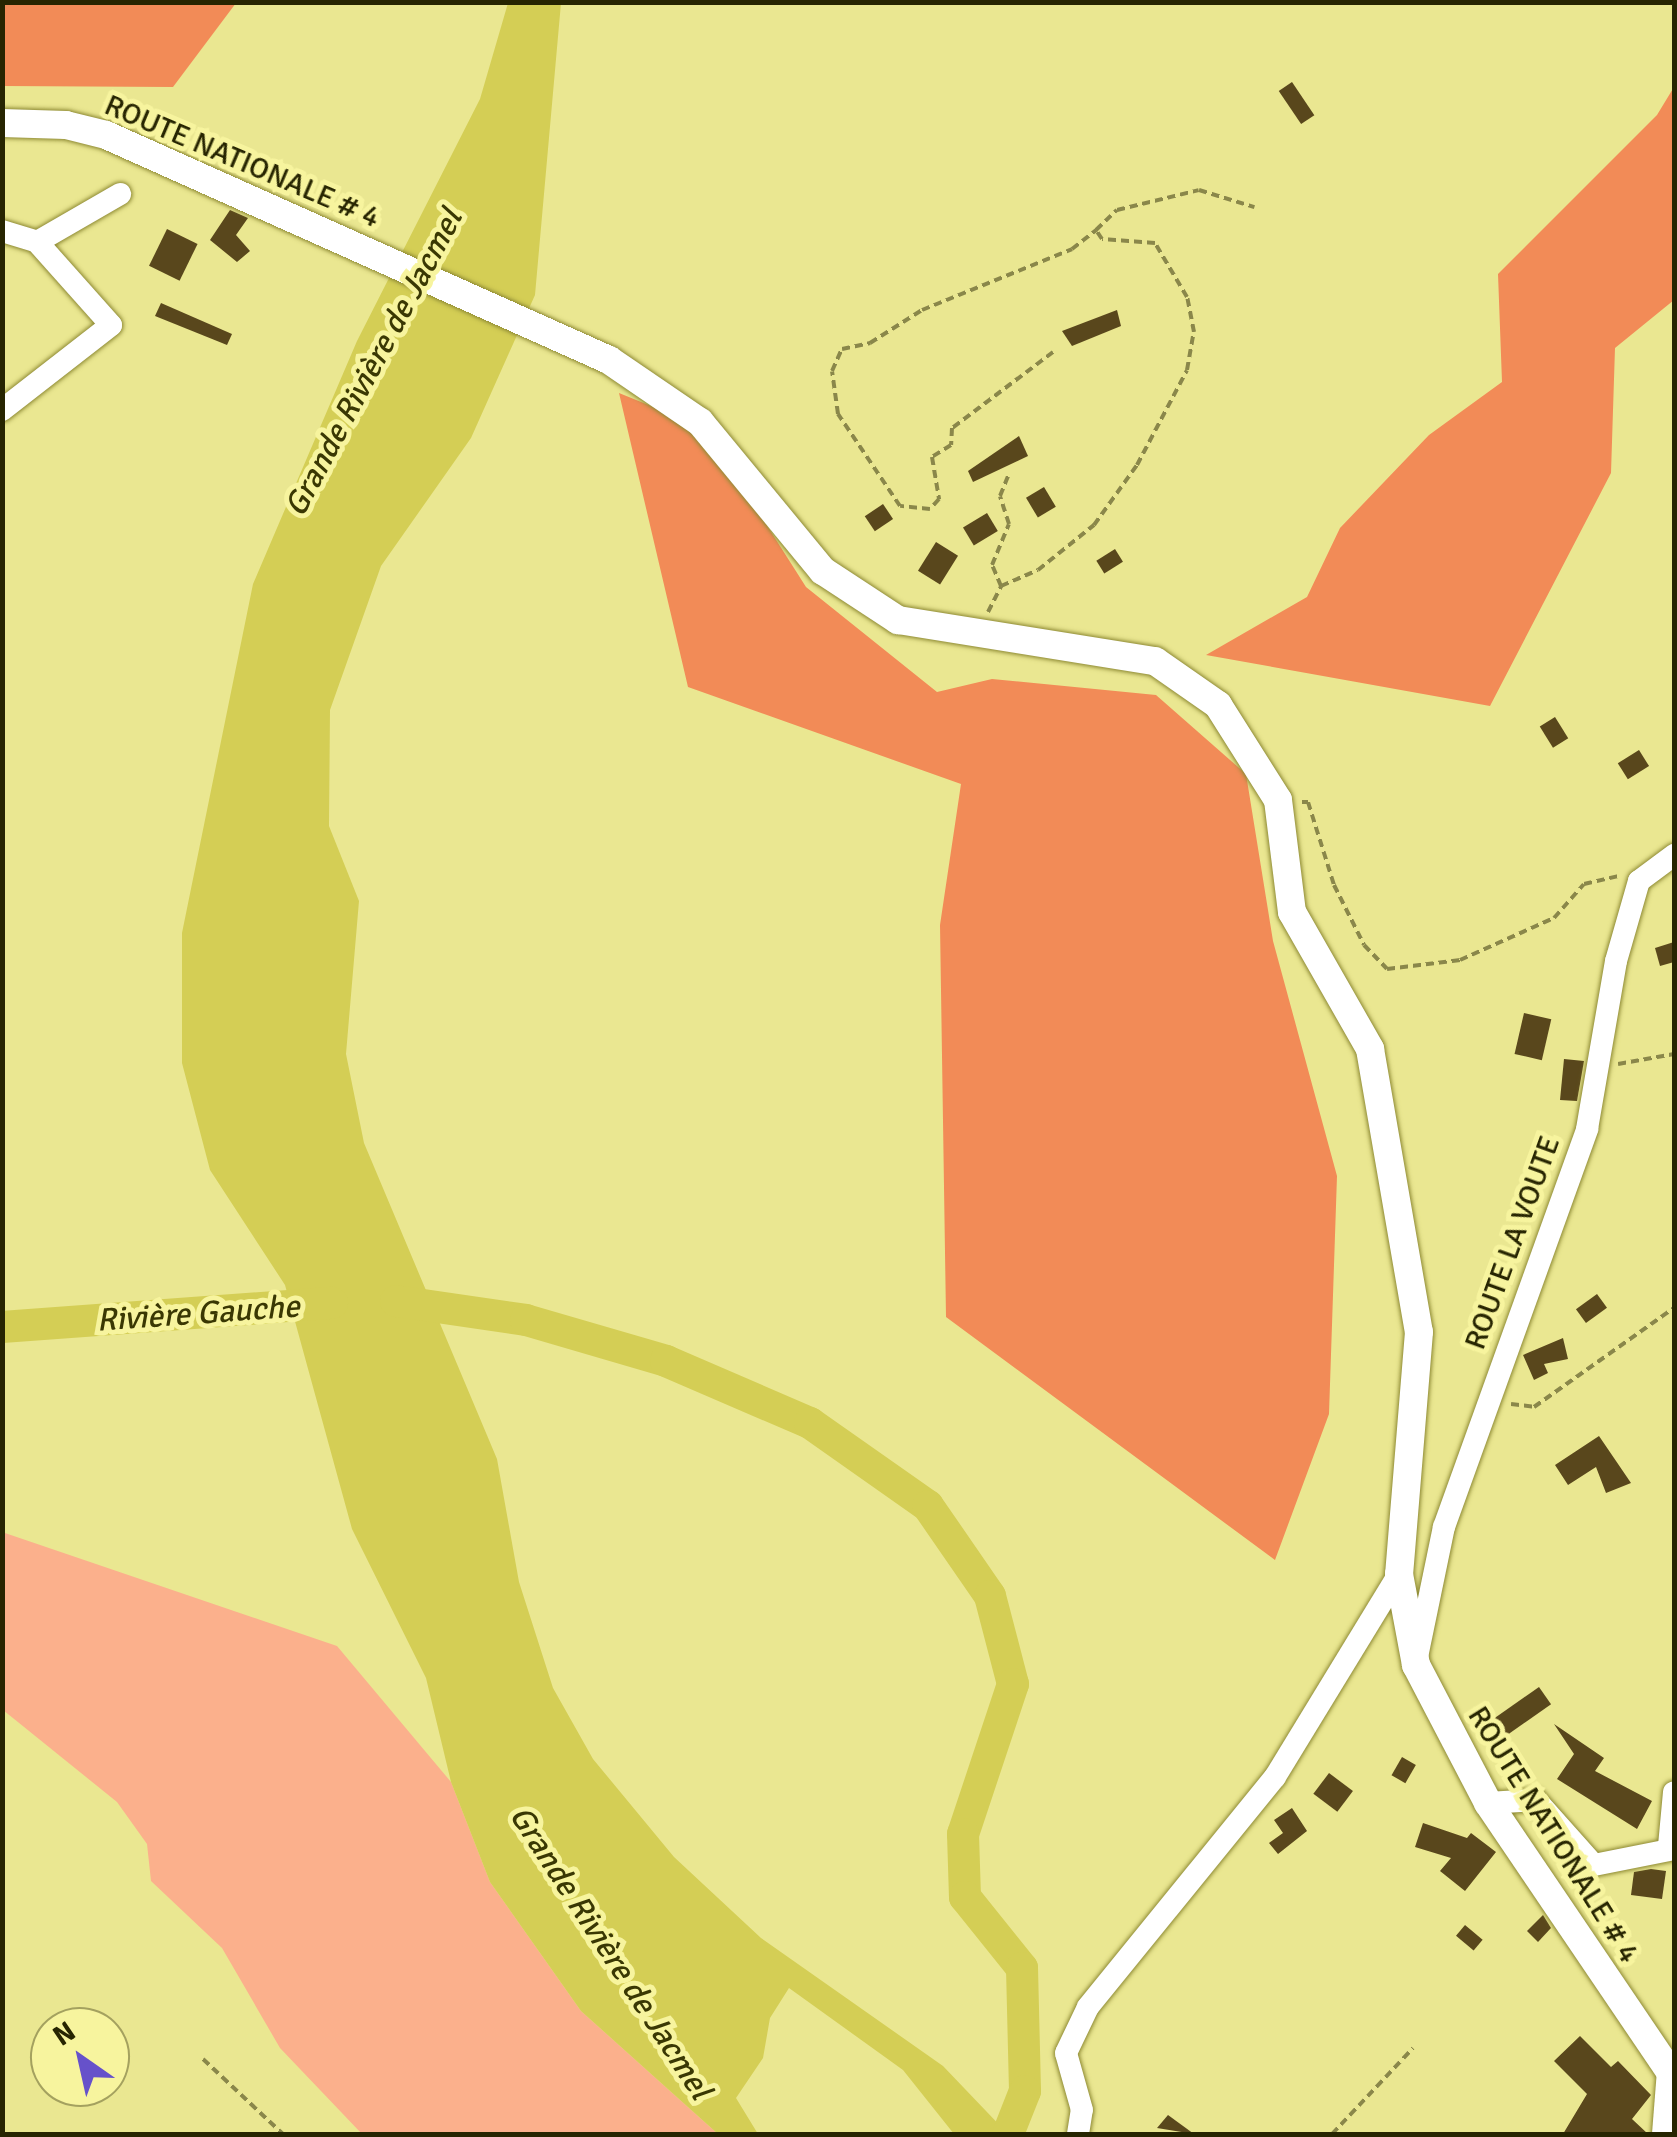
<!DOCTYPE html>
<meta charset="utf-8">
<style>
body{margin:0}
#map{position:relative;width:1677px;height:2137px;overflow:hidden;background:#eae791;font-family:Signika,sans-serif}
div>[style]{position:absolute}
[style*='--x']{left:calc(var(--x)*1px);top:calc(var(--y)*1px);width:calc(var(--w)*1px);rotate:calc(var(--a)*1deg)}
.green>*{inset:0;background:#fbb08c}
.forest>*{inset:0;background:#f28b57}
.water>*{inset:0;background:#d4ce55}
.river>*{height:32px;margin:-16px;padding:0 16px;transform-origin:16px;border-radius:16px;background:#d4ce55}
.building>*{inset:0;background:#59471c;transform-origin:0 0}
.path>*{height:4px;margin-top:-2px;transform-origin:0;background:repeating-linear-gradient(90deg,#8a874a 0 8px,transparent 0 13px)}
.roads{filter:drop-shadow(0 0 2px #8e8a34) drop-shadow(0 0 2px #8e8a34)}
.minor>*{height:22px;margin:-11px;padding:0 11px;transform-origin:11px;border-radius:11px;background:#fff}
.major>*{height:28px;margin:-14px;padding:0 14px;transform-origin:14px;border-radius:14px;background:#fff}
span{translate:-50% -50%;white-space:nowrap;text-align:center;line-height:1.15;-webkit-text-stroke:10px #f7f49e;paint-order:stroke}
.street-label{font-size:30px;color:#272501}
.water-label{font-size:32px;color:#3a3803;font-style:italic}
.frame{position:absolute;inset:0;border:5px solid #272501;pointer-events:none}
.north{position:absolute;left:30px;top:2007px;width:100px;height:100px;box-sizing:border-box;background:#f7f49e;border:2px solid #a4a15f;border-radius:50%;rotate:326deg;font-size:28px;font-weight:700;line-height:40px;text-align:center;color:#272501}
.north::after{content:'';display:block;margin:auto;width:35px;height:45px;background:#6651ca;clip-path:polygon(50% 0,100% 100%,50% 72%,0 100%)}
</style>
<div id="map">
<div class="green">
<div style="clip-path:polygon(2px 1532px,337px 1646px,451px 1782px,490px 1882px,581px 2011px,718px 2134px,362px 2134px,280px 2048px,222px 1948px,151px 1881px,147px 1844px,117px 1802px,3px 1710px)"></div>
</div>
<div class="forest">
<div style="clip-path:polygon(3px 2px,236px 2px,236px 3px,173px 87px,3px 86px)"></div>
<div style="clip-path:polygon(1674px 87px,1674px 300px,1615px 348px,1611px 473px,1490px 706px,1206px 655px,1307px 597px,1340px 528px,1429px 435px,1502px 382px,1498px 274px,1657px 115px)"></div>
<div style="clip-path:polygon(619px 393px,705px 428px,806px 587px,937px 692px,992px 679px,1156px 695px,1246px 774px,1273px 941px,1337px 1176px,1329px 1414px,1275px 1560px,946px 1317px,940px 925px,961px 784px,688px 687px)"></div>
</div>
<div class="water">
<div style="clip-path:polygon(508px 3px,561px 3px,535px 295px,471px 438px,381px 566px,330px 710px,329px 826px,359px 901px,346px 1054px,364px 1143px,497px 1459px,519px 1582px,553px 1688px,593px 1759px,674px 1857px,761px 1938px,943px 2066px,1008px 2134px,954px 2134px,903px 2070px,789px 1988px,770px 2018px,763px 2058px,736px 2098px,758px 2134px,718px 2134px,581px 2011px,490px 1882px,451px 1782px,426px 1678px,352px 1529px,285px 1285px,210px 1170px,182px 1063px,182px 933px,253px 584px,357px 341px,480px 99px)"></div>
</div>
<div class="river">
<div style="--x:396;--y:1301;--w:131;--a:8.3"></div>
<div style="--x:526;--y:1320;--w:146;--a:16.3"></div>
<div style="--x:666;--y:1361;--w:157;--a:23.3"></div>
<div style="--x:810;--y:1423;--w:144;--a:35.1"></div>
<div style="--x:928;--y:1506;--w:109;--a:55.4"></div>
<div style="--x:990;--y:1596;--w:91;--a:75.4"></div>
<div style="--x:1013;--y:1684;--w:158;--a:108.4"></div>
<div style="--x:963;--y:1834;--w:63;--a:88.2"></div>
<div style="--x:965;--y:1897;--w:91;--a:51.2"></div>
<div style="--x:1022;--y:1968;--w:123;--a:88.6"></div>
<div style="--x:1025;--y:2091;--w:46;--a:111.6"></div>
<div style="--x:2;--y:1327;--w:331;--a:-4.2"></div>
</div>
<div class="building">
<div style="left:1292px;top:82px;width:40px;height:16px;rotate:56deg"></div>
<div style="clip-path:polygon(230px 210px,248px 218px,236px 235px,250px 251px,237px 262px,210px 240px)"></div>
<div style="left:167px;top:229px;width:34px;height:41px;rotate:26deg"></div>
<div style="clip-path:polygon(161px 303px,232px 334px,227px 345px,155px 316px)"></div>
<div style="clip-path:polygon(1117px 310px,1121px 326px,1072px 346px,1062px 331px)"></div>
<div style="clip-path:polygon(1019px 436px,1028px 456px,973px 482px,968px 471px)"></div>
<div style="left:1044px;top:487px;width:23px;height:21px;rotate:59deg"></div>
<div style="left:883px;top:504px;width:18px;height:22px;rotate:56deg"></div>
<div style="left:987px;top:513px;width:21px;height:28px;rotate:59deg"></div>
<div style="left:936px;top:542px;width:26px;height:34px;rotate:32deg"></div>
<div style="left:1115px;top:549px;width:15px;height:22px;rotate:58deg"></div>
<div style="left:1555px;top:717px;width:25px;height:18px;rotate:58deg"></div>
<div style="left:1639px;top:750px;width:19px;height:25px;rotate:58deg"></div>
<div style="clip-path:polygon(1674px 942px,1674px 962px,1660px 966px,1655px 948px)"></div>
<div style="left:1524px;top:1013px;width:28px;height:42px;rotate:13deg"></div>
<div style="clip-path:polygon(1564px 1059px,1584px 1061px,1577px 1101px,1560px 1100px)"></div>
<div style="left:1597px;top:1294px;width:17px;height:26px;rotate:54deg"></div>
<div style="clip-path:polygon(1563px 1338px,1568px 1359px,1544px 1364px,1548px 1373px,1534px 1380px,1523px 1355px)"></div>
<div style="clip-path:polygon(1599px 1436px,1631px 1483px,1606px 1493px,1596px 1467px,1568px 1485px,1555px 1465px)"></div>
<div style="left:1539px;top:1687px;width:21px;height:64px;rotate:55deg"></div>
<div style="clip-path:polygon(1554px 1724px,1604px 1758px,1595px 1771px,1652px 1801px,1637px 1829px,1557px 1779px,1574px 1754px)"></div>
<div style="left:1402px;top:1757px;width:16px;height:21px;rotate:30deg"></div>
<div style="left:1329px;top:1773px;width:30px;height:26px;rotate:37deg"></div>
<div style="clip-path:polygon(1292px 1808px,1307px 1831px,1278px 1854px,1269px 1843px,1283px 1833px,1274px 1820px)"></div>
<div style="clip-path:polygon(1423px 1823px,1467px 1838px,1471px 1833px,1496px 1852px,1465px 1891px,1440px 1871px,1451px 1858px,1415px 1847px)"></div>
<div style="clip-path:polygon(1651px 1869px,1666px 1871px,1662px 1899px,1631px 1895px,1634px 1872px)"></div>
<div style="clip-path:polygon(1543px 1915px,1551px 1928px,1538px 1942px,1527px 1931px)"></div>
<div style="left:1465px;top:1925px;width:23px;height:14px;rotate:40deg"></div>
<div style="clip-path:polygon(1580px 2036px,1611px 2067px,1618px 2061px,1651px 2095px,1632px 2119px,1648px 2134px,1563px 2134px,1587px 2094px,1554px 2061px)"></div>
<div style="clip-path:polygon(1168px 2115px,1194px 2134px,1157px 2128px)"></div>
</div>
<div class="path">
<div style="--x:1053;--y:352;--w:126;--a:143"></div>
<div style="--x:952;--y:428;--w:17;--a:93"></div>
<div style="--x:951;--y:445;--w:22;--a:148"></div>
<div style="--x:932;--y:457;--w:43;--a:80.5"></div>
<div style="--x:939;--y:499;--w:13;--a:132"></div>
<div style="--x:930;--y:509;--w:30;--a:-174"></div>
<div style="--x:900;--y:506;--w:111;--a:-124"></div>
<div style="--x:838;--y:414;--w:43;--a:-97.9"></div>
<div style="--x:832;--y:371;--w:24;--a:-66"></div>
<div style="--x:842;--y:349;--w:29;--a:-12"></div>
<div style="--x:870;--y:343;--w:62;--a:-32.4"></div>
<div style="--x:922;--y:310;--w:162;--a:-22.1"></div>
<div style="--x:1072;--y:249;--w:31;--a:-38"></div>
<div style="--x:1001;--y:586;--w:23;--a:-113"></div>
<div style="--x:992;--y:565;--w:44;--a:-67.5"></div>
<div style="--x:1009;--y:524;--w:29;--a:-108"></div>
<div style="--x:1000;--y:496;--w:24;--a:-68"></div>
<div style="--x:988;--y:612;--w:29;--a:-63"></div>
<div style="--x:1001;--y:586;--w:40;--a:-23.4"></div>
<div style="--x:1038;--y:570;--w:72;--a:-38.8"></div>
<div style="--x:1094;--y:525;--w:74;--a:-54.4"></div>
<div style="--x:1137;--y:465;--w:107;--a:-62.2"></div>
<div style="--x:1187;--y:370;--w:39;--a:-80"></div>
<div style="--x:1194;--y:332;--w:36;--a:-101"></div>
<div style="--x:1187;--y:297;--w:63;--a:-120.7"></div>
<div style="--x:1155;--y:243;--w:53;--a:-175.7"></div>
<div style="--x:1102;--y:239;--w:11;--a:-124"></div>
<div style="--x:1096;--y:230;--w:29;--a:-44"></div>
<div style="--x:1117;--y:210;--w:84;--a:-13.7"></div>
<div style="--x:1199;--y:190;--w:58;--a:17.2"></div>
<div style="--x:1302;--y:802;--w:6;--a:0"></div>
<div style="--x:1308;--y:802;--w:87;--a:72.6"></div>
<div style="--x:1334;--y:885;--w:67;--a:63.4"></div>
<div style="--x:1364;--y:945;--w:33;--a:46"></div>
<div style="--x:1387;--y:969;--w:74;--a:-7"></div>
<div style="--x:1460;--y:960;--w:103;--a:-24.1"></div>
<div style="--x:1554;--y:918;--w:45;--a:-48.6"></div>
<div style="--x:1584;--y:884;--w:36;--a:-13"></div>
<div style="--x:1618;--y:1064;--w:57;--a:-10.1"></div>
<div style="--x:1511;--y:1404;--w:23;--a:7"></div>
<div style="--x:1534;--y:1407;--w:171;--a:-35.3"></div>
<div style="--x:203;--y:2059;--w:110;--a:43.2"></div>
<div style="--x:1332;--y:2134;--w:118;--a:-46.7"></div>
</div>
<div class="roads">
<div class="minor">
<div style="--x:2;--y:231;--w:37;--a:17"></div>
<div style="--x:37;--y:242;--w:96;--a:-30"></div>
<div style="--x:2;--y:410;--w:138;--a:-37.9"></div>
<div style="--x:111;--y:325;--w:111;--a:-131.7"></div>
<div style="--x:1417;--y:1657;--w:133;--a:-78.3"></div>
<div style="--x:1444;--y:1527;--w:423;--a:-70.2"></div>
<div style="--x:1587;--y:1129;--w:170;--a:-80.2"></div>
<div style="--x:1616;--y:961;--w:83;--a:-74"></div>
<div style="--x:1639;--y:881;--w:44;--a:-36.6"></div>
<div style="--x:1488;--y:1803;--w:48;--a:-3.6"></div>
<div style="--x:1536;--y:1800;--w:87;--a:48.3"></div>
<div style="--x:1594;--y:1865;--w:82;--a:-11.3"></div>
<div style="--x:1669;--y:1846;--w:54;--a:-84.7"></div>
<div style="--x:1078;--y:2134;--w:24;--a:-81"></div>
<div style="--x:1082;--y:2110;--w:59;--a:-105.7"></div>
<div style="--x:1066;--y:2053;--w:51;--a:-64.4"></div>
<div style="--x:1088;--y:2007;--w:296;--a:-50.9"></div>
<div style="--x:1275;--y:1777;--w:238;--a:-58.6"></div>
<div style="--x:1663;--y:2134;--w:64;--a:-85.5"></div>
</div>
<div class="major">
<div style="--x:2;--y:123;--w:64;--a:1.8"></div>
<div style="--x:66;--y:125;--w:41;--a:14"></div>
<div style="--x:106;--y:135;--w:551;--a:24.1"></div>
<div style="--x:609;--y:360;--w:110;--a:34.3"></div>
<div style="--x:700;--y:422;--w:193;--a:50.5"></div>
<div style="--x:823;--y:571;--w:90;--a:33.2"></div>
<div style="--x:898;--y:620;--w:260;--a:9.1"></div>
<div style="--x:1155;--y:661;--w:77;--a:34.9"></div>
<div style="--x:1218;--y:705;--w:112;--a:57.7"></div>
<div style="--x:1278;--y:800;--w:113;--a:82.9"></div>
<div style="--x:1292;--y:912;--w:158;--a:60.3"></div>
<div style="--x:1370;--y:1049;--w:287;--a:80.2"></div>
<div style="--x:1419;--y:1332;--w:243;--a:94.7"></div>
<div style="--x:1399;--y:1574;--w:93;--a:79.4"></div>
<div style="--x:1416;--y:1665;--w:156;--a:62.4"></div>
<div style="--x:1488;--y:1803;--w:332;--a:55.9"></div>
</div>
</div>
<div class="street-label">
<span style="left:242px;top:162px;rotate:23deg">ROUTE NATIONALE # 4</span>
<span style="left:1513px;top:1243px;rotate:-70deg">ROUTE LA VOUTE</span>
<span style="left:1553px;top:1835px;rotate:58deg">ROUTE NATIONALE # 4</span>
</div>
<div class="water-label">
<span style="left:374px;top:363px;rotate:-62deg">Grande Rivière de Jacmel</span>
<span style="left:198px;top:1314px;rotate:-4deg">Rivière Gauche</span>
<span style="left:610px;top:1953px;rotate:57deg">Grande Rivière de Jacmel</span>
</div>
<div class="frame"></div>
<div class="north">N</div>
</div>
